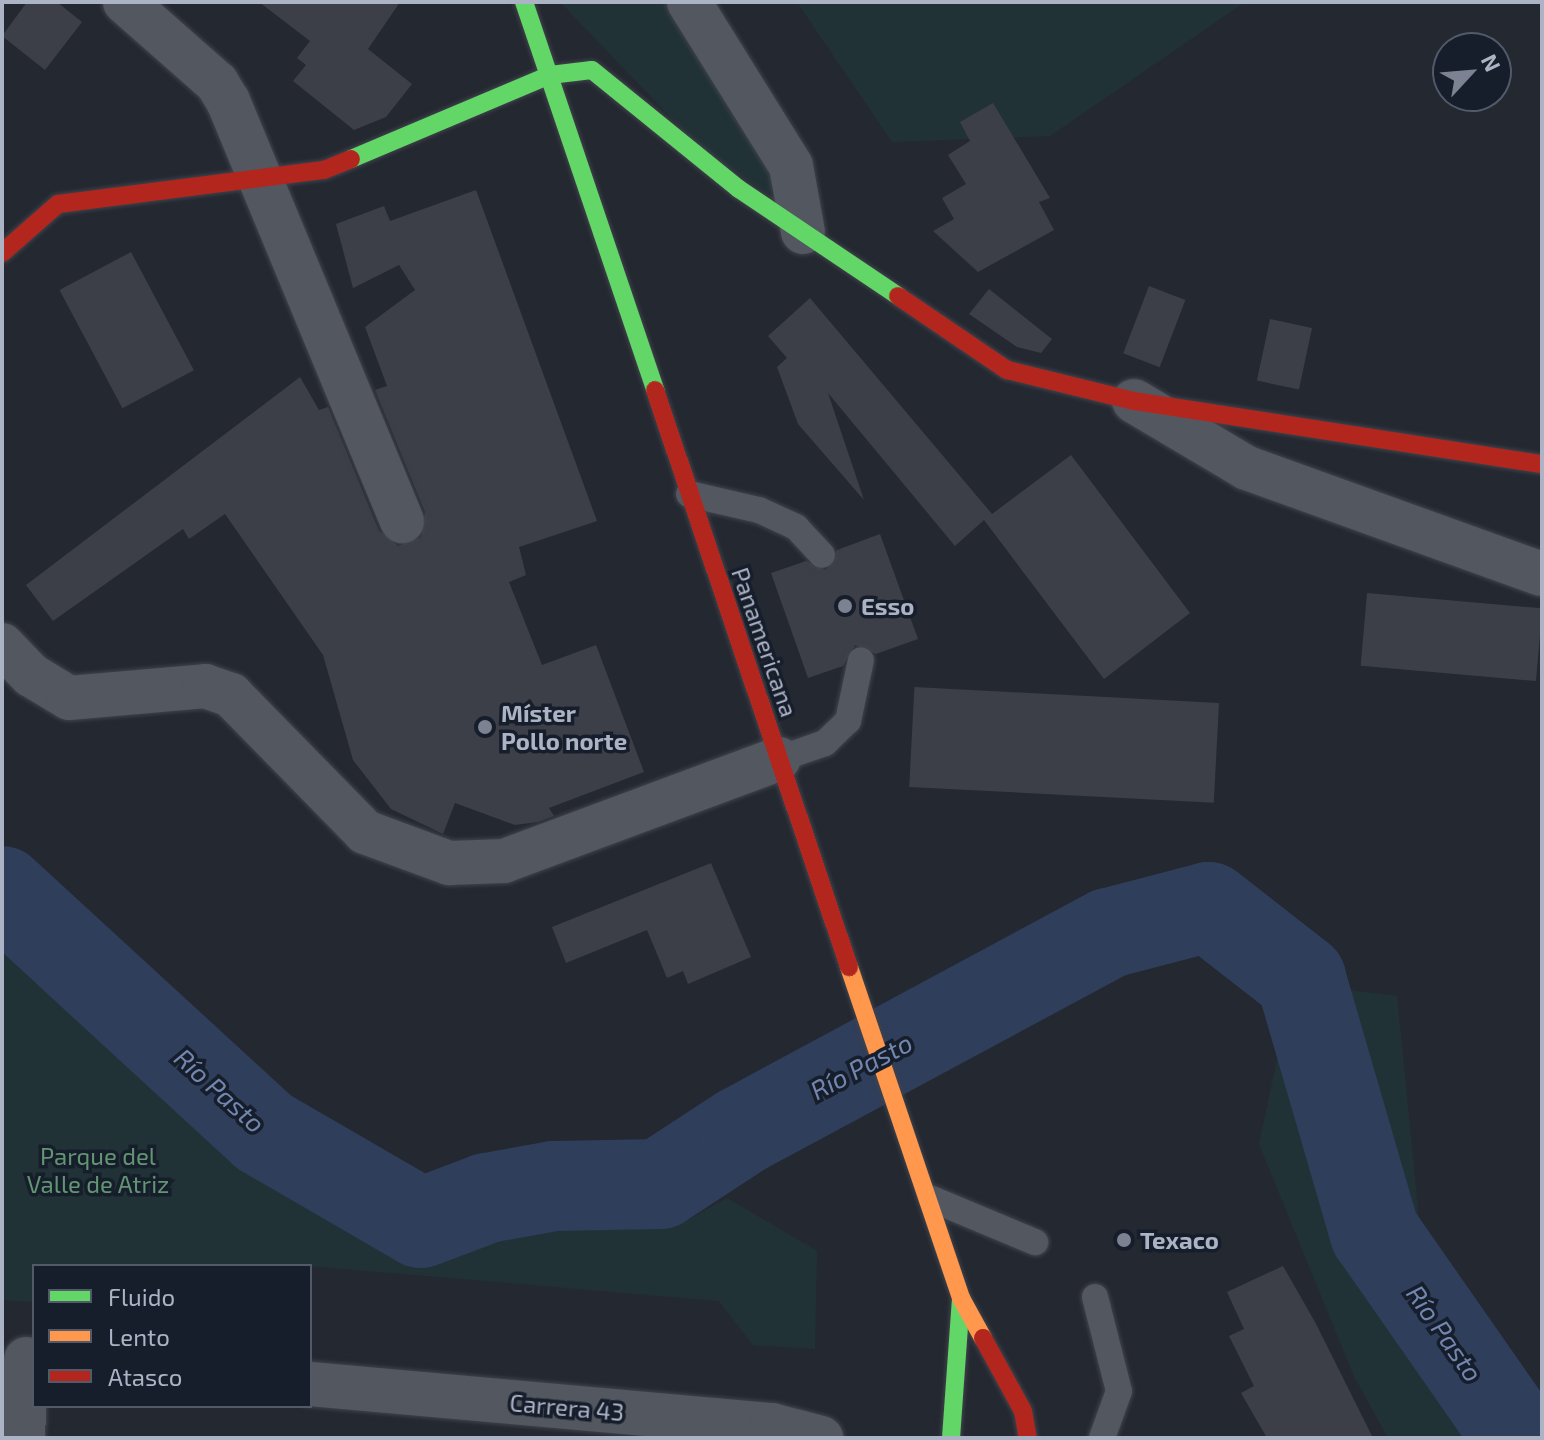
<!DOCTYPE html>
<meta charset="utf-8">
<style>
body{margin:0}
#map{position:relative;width:1544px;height:1440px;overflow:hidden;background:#242831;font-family:"Exo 2",sans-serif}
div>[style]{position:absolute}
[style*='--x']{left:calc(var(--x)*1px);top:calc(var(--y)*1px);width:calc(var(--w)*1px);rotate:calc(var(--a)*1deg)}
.green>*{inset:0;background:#213237}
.river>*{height:90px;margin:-45px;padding:0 45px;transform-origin:45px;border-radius:45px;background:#2f3e5b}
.building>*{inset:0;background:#3c3f48;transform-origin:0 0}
.roads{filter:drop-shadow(0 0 2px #40434b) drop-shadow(0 0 2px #40434b)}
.lane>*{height:26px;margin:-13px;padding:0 13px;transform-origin:13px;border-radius:13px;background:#525760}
.street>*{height:44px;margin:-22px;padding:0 22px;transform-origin:22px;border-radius:22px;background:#525760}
.fast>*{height:18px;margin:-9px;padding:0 9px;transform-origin:9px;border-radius:9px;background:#63d668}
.slow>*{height:18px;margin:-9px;padding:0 9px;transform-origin:9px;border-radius:9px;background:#ff974d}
.jam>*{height:18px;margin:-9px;padding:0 9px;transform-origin:9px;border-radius:9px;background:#b3261e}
.dots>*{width:22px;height:22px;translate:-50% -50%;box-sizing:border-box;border:4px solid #171e2b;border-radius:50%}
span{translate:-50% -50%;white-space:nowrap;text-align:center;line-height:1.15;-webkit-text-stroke:7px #171e2b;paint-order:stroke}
.poi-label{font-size:24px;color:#abb3c5;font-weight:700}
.left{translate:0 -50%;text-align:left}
.street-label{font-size:24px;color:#abb3c5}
.park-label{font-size:24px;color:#629673}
.water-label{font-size:26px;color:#7286af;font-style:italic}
.frame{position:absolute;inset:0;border:4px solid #abb3c5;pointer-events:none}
.legend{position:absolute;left:32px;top:1264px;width:280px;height:144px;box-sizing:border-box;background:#171e2b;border:2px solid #525a69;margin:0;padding:10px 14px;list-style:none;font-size:24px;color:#abb3c5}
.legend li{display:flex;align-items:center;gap:16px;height:40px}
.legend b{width:40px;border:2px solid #525a69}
.north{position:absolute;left:1432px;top:32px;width:80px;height:80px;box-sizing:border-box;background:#171e2b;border:2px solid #525a69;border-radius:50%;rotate:64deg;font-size:22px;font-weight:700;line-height:32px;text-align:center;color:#abb3c5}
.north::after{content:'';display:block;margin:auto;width:28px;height:36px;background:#7c8291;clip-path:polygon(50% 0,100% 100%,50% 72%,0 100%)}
</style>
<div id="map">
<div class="green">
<div style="clip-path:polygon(560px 2px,673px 2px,782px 176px,768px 194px,699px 147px)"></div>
<div style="clip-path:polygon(797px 2px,1245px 2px,1050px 136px,892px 142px)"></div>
<div style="clip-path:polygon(2px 953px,246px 1171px,417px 1263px,575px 1222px,682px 1223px,727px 1198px,817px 1251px,815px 1349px,753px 1345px,719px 1301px,310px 1266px,34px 1266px,34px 1302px,2px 1300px)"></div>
<div style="clip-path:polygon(1348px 990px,1397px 996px,1420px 1229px,1460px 1305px,1542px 1398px,1542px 1438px,1388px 1438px,1354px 1376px,1259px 1144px,1282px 1037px)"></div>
</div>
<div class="river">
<div style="--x:2;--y:891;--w:356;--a:42.6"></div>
<div style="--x:264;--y:1132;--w:181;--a:30.1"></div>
<div style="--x:421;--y:1223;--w:71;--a:-20.7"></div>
<div style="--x:487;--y:1198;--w:68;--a:-10.2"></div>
<div style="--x:554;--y:1186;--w:106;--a:-1.1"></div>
<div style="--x:660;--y:1184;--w:97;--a:-33.2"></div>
<div style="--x:741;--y:1131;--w:418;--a:-28.3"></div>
<div style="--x:1109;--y:933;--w:103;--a:-14.6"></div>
<div style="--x:1209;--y:907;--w:117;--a:38"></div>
<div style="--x:1301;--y:979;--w:265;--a:73.8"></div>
<div style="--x:1375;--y:1233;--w:250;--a:55.1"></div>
</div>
<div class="building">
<div style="clip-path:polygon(27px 2px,57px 2px,82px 22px,45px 70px,2px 36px)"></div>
<div style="clip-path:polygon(259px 2px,400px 2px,368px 49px,412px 84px,386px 117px,354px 130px,293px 81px,306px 65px,297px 58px,310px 41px)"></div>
<div style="clip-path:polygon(993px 103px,1050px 198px,1039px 202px,1054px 230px,978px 272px,933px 231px,954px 219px,942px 198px,966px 184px,948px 155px,970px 141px,960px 122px)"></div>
<div style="clip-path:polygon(476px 190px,597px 521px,519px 547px,526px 575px,509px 582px,542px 665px,596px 645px,644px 772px,549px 808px,554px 816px,538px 822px,515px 825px,455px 803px,443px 834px,391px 809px,353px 760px,323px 655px,225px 514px,189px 539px,183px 529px,53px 621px,26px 585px,300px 377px,319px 410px,328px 407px,379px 531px,398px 546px,421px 537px,425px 512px,375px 390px,387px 386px,365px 327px,415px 290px,399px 265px,353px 288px,336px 224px,384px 206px,390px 221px)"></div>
<div style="left:131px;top:252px;width:134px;height:81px;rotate:62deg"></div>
<div style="left:1149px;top:286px;width:39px;height:72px;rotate:21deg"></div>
<div style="clip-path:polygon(989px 289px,1052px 339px,1041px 353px,1017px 347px,969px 314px)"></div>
<div style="clip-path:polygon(810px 298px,992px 514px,1071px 455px,1190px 613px,1104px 679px,984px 520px,955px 546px,828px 393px,864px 500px,798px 424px,777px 367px,787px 358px,768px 336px)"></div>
<div style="left:1270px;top:319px;width:43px;height:63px;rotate:12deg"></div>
<div style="clip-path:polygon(880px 534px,918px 639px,876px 654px,855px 645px,843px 666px,808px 678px,771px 573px,806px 561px,826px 570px,837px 550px)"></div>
<div style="left:1367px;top:593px;width:176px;height:73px;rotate:5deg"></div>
<div style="left:1219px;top:703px;width:100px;height:305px;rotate:93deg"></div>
<div style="clip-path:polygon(711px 863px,751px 957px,688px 984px,683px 971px,667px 978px,647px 930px,566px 963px,552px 927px)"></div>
<div style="clip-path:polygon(1283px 1266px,1315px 1322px,1373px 1438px,1267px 1438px,1241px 1393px,1254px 1386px,1229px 1336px,1244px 1329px,1227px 1292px)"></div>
</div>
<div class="roads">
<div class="lane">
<div style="--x:689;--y:494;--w:72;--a:12.9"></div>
<div style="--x:759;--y:510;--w:41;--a:24.7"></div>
<div style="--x:796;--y:527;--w:38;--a:47"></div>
<div style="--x:779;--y:759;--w:49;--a:-19.2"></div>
<div style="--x:825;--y:743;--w:32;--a:-44"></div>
<div style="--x:848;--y:721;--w:62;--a:-78"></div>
<div style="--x:932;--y:1199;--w:112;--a:22.7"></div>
<div style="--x:1095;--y:1297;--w:97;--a:75.7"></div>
<div style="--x:1119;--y:1391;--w:50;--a:109.9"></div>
</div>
<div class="street">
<div style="--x:125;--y:2;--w:123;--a:41.4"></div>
<div style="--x:217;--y:83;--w:21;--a:59"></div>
<div style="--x:228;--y:101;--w:455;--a:67.5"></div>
<div style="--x:689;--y:2;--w:193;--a:58.1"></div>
<div style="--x:791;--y:166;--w:67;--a:79.7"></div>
<div style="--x:1134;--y:401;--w:131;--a:30.7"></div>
<div style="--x:1247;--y:468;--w:313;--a:19.8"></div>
<div style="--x:2;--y:645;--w:42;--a:46"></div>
<div style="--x:31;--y:675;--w:44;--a:31.2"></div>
<div style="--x:69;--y:698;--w:137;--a:-5"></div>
<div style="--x:205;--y:686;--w:28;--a:19"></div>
<div style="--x:231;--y:695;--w:192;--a:45.6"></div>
<div style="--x:365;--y:832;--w:90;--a:20.3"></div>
<div style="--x:449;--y:863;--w:55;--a:-2.1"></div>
<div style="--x:504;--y:861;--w:293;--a:-20.4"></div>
<div style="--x:310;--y:1384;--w:464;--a:5.1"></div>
<div style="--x:772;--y:1425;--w:51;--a:14.9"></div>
<div style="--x:23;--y:1438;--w:79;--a:-87.8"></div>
</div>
<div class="fast">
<div style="--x:524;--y:2;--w:410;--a:71.3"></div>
<div style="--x:351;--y:159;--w:216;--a:-22.9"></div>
<div style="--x:550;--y:75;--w:42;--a:-6.8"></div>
<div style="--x:592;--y:70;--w:189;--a:39"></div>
<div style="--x:739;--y:189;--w:192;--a:33.9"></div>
<div style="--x:951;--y:1438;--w:140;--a:-85.9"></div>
</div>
<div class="slow">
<div style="--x:849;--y:967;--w:349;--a:71.3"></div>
<div style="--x:961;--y:1298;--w:46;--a:61.2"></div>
</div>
<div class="jam">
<div style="--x:2;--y:253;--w:74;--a:-41.2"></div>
<div style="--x:58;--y:204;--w:268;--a:-7.3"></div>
<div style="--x:324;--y:170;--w:29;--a:-22"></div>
<div style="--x:898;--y:296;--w:132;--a:34.2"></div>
<div style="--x:1007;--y:370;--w:131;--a:13.7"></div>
<div style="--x:1134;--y:401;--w:413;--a:8.8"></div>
<div style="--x:655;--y:390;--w:609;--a:71.42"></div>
<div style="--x:983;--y:1338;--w:83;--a:61.3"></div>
<div style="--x:1023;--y:1411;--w:27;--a:80"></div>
</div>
</div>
<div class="dots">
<div style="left:845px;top:606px;background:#7c8291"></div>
<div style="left:485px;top:727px;background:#7c8291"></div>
<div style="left:1124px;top:1240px;background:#7c8291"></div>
</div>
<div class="poi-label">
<span class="left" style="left:861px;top:606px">Esso</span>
<span class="left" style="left:501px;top:727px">Míster<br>Pollo norte</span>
<span class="left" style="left:1140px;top:1240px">Texaco</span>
</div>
<div class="street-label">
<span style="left:765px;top:642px;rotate:71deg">Panamericana</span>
<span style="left:567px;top:1407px;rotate:5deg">Carrera 43</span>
</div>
<div class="park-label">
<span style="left:98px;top:1170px">Parque del<br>Valle de Atriz</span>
</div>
<div class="water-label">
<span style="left:861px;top:1066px;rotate:-28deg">Río Pasto</span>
<span style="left:220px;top:1090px;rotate:42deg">Río Pasto</span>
<span style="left:1445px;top:1333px;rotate:55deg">Río Pasto</span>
</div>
<div class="frame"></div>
<ul class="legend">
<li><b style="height:10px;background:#63d668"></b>Fluido</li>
<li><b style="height:10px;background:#ff974d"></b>Lento</li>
<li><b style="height:10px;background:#b3261e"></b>Atasco</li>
</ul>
<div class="north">N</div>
</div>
